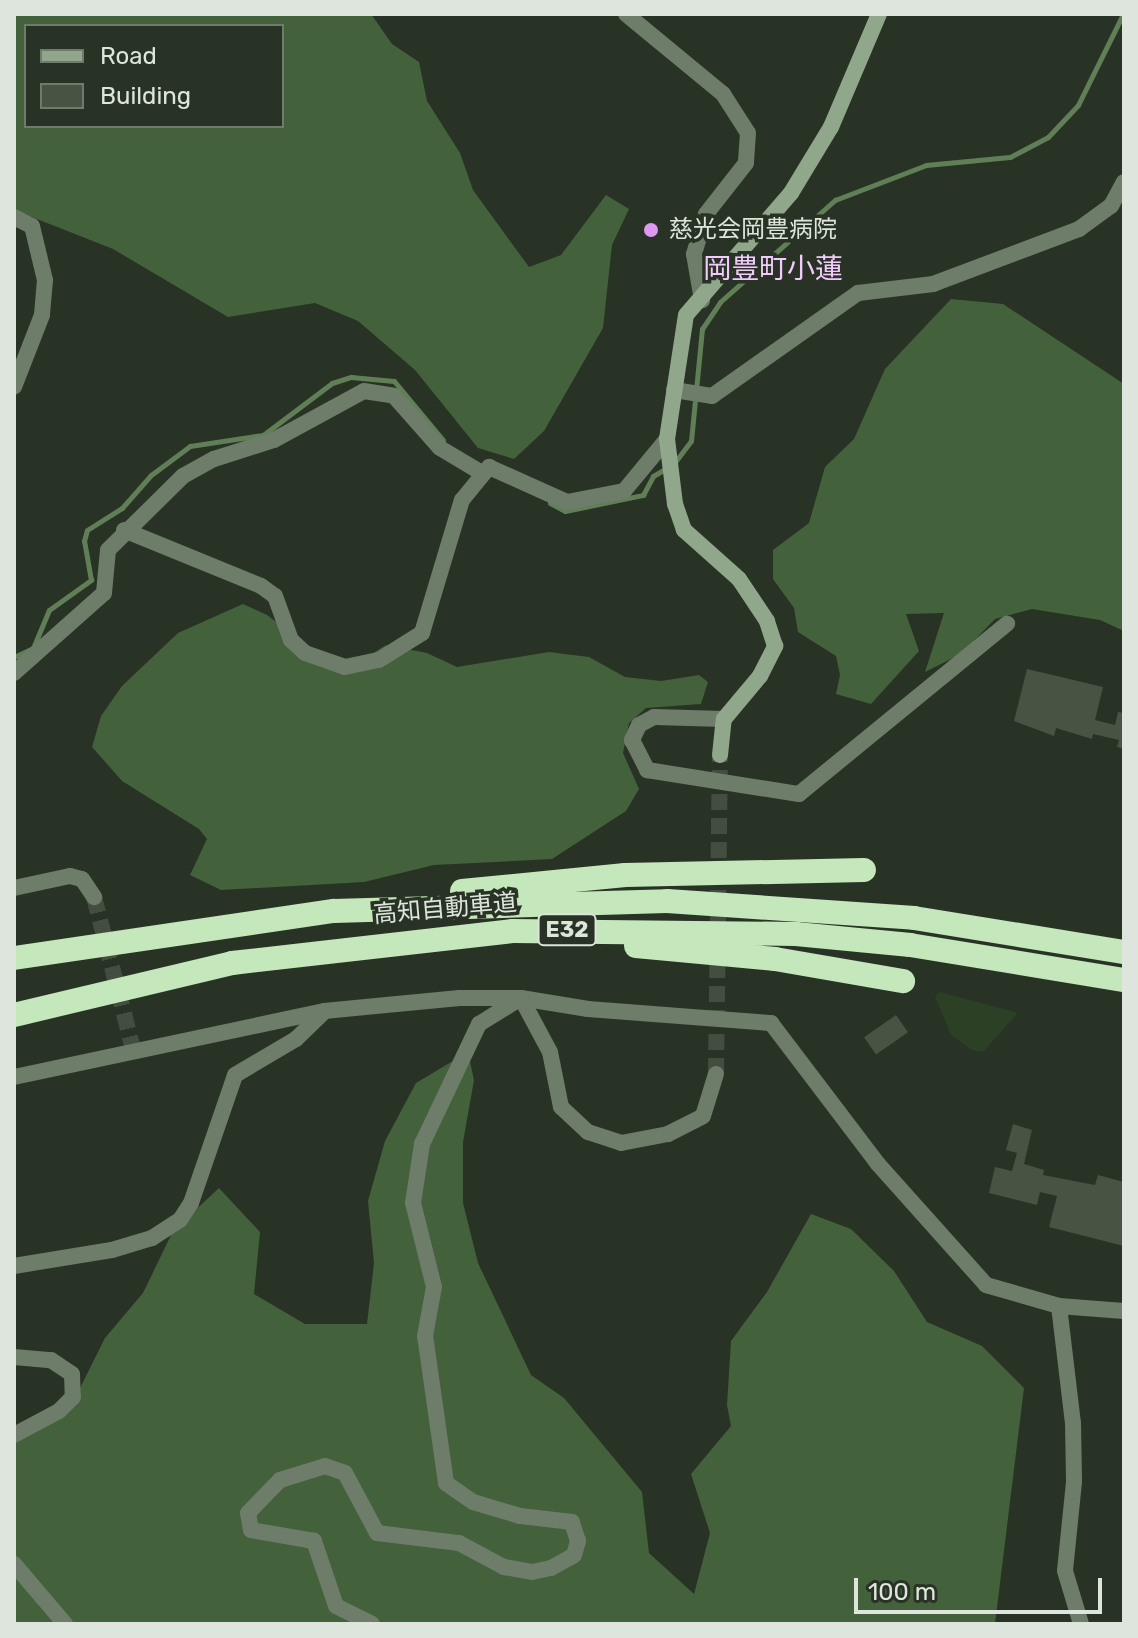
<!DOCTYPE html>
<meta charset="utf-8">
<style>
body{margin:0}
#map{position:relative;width:1138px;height:1638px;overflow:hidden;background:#283325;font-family:Rubik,"Noto Sans JP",sans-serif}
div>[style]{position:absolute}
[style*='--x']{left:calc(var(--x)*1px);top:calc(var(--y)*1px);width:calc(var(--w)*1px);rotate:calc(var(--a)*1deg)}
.green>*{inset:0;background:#2b4025}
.forest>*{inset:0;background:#43613b}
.stream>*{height:5px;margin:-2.5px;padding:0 2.5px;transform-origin:2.5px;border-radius:2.5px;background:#607f57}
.building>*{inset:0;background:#485344;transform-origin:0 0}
.street-tunnel>*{height:16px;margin-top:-8px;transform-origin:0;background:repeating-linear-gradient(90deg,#434e40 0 16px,transparent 0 24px)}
.street>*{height:16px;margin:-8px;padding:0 8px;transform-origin:8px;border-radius:8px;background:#6e7c6a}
.secondary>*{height:16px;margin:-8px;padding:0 8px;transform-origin:8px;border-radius:8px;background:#91a78b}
.highway>*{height:24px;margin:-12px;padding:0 12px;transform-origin:12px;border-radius:12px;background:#c4e7bb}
.dots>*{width:22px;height:22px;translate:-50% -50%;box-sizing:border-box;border:4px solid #283325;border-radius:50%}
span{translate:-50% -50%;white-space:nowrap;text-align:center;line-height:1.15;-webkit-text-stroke:7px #283325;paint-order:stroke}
.shield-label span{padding:2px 6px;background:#283325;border:2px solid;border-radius:6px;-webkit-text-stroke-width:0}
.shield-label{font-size:22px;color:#dee5dc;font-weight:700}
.poi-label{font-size:24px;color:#dee5dc}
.left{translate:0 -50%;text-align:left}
.street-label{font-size:24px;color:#dee5dc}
.quarter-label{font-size:28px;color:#f2cafd}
.frame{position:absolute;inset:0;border:16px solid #dee5dc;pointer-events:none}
.legend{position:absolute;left:24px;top:24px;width:260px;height:104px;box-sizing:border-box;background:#283325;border:2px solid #717a6e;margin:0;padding:10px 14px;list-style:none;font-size:24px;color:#dee5dc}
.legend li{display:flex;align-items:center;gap:16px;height:40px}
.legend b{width:40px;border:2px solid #717a6e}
.scale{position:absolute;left:854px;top:1578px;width:248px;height:36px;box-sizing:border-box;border:4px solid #dee5dc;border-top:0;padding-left:10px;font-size:24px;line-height:28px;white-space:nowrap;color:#dee5dc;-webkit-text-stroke:6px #283325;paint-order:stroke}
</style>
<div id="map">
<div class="green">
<div style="clip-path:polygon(939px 992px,1015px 1012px,1017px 1014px,983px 1052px,972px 1050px,951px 1035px,935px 997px)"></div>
</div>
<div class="forest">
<div style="clip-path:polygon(evenodd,14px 14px,371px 14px,392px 44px,419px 62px,427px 101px,460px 153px,473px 190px,529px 267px,561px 255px,606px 195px,629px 209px,612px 245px,603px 328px,544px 431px,514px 459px,478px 448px,415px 370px,358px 321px,315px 303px,228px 317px,113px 249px,14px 210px,14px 14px,26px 26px,282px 26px,282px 126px,26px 126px,26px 26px)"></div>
<div style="clip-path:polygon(951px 299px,1003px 304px,1124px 384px,1124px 631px,1100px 620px,1032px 609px,995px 619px,961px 654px,925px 672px,944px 613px,906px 614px,919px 651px,871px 704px,836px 694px,840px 675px,836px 656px,798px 632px,794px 608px,773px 579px,773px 550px,809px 523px,825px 467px,854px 439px,885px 369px)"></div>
<div style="clip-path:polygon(243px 604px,267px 615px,320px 655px,356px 664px,386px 645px,427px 653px,457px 667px,549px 652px,589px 657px,625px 677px,661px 681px,699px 675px,708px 682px,701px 704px,646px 708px,629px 723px,623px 753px,639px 789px,626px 811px,552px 859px,434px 865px,364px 882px,221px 890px,190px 875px,207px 839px,199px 829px,122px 781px,92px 747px,101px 716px,122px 686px,178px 633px)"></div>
<div style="clip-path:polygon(468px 1052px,474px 1080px,463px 1142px,463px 1203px,478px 1263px,531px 1375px,564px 1398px,642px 1492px,649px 1553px,694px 1594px,710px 1533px,691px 1474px,731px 1426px,727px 1405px,731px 1341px,767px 1292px,811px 1214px,851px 1229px,894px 1271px,927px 1322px,982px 1346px,1024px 1388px,995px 1624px,14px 1624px,14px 1438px,76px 1396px,105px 1338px,143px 1293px,173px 1231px,219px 1188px,260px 1232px,254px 1294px,305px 1324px,367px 1324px,374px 1263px,368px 1201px,385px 1141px,416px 1083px)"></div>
</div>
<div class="stream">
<div style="--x:675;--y:462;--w:26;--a:-53"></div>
<div style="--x:691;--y:441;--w:113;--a:-84.4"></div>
<div style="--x:702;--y:329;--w:32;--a:-56"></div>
<div style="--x:720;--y:302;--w:154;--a:-41.6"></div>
<div style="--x:835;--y:200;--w:97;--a:-21"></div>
<div style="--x:926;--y:165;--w:84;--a:-5.4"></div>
<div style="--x:1010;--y:157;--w:43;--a:-27.8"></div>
<div style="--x:1048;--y:137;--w:44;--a:-46.8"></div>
<div style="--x:1078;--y:105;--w:102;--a:-63.7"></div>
<div style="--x:550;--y:503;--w:17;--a:28"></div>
<div style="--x:565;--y:511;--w:80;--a:-11.6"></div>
<div style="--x:643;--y:495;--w:21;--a:-62"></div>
<div style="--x:653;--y:476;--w:16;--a:-30"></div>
<div style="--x:14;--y:657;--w:21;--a:-25"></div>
<div style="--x:33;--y:648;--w:41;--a:-67.2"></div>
<div style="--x:49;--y:610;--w:52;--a:-35.5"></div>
<div style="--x:91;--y:580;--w:40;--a:-100"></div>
<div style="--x:84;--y:541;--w:11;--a:-75"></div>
<div style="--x:87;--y:530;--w:41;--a:-32.2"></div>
<div style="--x:122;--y:508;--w:44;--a:-48.7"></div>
<div style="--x:151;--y:475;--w:49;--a:-36.6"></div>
<div style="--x:190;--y:446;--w:74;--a:-8.6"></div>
<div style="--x:263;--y:435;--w:86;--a:-37"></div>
<div style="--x:332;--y:383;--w:20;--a:-18"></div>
<div style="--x:351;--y:377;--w:43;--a:5.3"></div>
<div style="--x:394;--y:381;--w:77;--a:50.3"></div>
</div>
<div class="building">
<div style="clip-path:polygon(1027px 669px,1103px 687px,1095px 720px,1115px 725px,1118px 712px,1124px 713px,1124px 749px,1117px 747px,1119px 740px,1093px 734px,1092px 739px,1056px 728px,1054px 736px,1014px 721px)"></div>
<div style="left:896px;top:1015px;width:21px;height:39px;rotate:55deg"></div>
<div style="clip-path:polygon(1013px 1124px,1032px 1130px,1024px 1164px,1044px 1170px,1043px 1175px,1095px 1185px,1098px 1175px,1124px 1182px,1124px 1246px,1049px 1227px,1057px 1196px,1040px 1192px,1037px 1205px,989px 1193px,995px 1167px,1012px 1171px,1017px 1153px,1006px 1150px)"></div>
</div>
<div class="street-tunnel">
<div style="--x:94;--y:897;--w:153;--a:75.6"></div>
<div style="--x:716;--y:1074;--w:319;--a:-89.3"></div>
</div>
<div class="street">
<div style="--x:626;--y:14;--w:126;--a:39.5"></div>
<div style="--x:723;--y:94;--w:46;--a:57.3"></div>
<div style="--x:748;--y:133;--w:30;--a:94"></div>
<div style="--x:746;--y:163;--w:65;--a:128.1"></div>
<div style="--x:706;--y:214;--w:42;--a:106.7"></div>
<div style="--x:694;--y:254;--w:47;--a:80.1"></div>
<div style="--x:14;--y:217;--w:20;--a:27"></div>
<div style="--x:32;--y:226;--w:56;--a:76.5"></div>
<div style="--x:45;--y:280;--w:35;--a:95"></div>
<div style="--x:42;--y:315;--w:77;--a:111.3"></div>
<div style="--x:674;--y:390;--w:38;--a:9"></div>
<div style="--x:712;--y:396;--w:179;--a:-35.2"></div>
<div style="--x:858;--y:293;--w:76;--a:-6.8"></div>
<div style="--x:933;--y:284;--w:156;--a:-20.6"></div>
<div style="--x:1079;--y:229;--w:39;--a:-36"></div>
<div style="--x:1111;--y:206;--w:27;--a:-62"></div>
<div style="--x:124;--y:530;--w:148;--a:22.2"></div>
<div style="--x:261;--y:586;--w:17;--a:36"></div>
<div style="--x:275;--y:596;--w:47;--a:70"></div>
<div style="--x:291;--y:640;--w:19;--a:43"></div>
<div style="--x:305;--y:653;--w:42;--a:19.3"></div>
<div style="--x:345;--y:667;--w:35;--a:-12"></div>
<div style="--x:379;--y:660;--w:51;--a:-32.1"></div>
<div style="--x:422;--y:633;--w:139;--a:-73.3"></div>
<div style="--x:462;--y:500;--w:43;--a:-50.7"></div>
<div style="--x:489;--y:467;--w:85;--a:24.2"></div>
<div style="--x:567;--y:502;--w:58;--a:-10.9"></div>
<div style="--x:624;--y:491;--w:67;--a:-50.4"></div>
<div style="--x:14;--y:673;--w:120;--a:-41.6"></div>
<div style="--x:104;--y:593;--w:43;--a:-84.7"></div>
<div style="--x:108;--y:550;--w:105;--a:-44.6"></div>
<div style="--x:183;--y:476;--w:35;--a:-29"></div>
<div style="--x:214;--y:459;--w:63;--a:-17.6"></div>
<div style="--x:274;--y:440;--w:102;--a:-28.6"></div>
<div style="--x:364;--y:391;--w:30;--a:9"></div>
<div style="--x:394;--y:396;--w:69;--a:48.5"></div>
<div style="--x:440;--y:448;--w:49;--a:30.8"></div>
<div style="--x:724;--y:719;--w:70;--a:-178.4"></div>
<div style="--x:654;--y:717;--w:17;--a:152"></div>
<div style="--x:639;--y:725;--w:17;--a:115"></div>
<div style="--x:632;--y:740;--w:34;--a:63"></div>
<div style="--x:647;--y:770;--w:154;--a:9"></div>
<div style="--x:799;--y:794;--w:269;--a:-39.3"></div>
<div style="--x:14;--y:888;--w:57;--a:-12.1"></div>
<div style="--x:70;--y:876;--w:12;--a:14"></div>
<div style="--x:82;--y:879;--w:22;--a:56"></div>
<div style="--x:521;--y:998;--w:61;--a:61.8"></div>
<div style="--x:550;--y:1052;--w:56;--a:78.7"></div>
<div style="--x:561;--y:1107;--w:37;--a:43"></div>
<div style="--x:588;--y:1132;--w:35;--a:18"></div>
<div style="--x:621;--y:1143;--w:48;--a:-10.8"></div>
<div style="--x:668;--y:1134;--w:39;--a:-27"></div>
<div style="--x:703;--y:1116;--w:44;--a:-72.8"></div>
<div style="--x:14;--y:1077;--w:317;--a:-12"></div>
<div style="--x:324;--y:1011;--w:136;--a:-5.5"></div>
<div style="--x:459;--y:998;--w:62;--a:0"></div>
<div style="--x:521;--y:998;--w:68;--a:9.3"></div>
<div style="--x:588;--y:1009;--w:184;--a:4.4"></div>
<div style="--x:771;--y:1023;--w:177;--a:52.8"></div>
<div style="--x:878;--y:1164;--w:162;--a:48.2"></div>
<div style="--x:986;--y:1285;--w:76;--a:16"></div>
<div style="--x:1059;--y:1306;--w:65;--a:4.4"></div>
<div style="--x:14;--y:1266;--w:99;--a:-9.3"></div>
<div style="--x:112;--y:1250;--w:42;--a:-16.7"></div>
<div style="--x:152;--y:1238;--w:33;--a:-33"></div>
<div style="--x:180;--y:1220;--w:20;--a:-57"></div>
<div style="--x:191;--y:1203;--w:135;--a:-71"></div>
<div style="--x:235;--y:1075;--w:71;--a:-30.5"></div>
<div style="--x:296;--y:1039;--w:37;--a:-44"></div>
<div style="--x:1059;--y:1306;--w:118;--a:83.2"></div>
<div style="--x:1073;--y:1423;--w:59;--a:89"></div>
<div style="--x:1074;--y:1482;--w:89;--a:95.8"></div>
<div style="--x:1065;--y:1571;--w:55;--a:73.2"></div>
<div style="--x:14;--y:1357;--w:37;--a:5"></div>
<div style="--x:51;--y:1360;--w:25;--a:34"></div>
<div style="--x:72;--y:1374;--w:23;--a:88"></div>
<div style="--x:73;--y:1397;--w:20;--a:135"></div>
<div style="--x:59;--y:1411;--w:51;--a:151.9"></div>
<div style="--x:14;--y:1564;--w:79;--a:49.6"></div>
<div style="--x:372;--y:1624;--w:40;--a:-153.4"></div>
<div style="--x:336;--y:1606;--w:69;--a:-108.7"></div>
<div style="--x:314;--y:1541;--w:64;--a:-170.1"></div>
<div style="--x:251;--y:1530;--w:17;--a:-100"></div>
<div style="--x:248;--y:1513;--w:46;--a:-45.9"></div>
<div style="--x:280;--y:1480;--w:47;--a:-17.3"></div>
<div style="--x:325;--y:1466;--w:21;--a:19"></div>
<div style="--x:345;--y:1473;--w:68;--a:61.9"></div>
<div style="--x:377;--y:1533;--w:83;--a:7"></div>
<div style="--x:459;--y:1543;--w:51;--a:28.1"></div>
<div style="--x:504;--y:1567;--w:28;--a:10"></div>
<div style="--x:532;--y:1572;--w:19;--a:-12"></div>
<div style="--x:551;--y:1568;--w:26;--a:-29"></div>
<div style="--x:574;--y:1555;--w:15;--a:-74"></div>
<div style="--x:578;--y:1541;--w:20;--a:-108"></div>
<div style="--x:572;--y:1522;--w:52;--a:-173.4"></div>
<div style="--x:520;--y:1516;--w:49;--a:-163.4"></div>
<div style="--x:473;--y:1502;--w:33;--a:-145"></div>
<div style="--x:446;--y:1483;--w:148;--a:-98.1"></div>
<div style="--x:425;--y:1336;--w:50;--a:-79.6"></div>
<div style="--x:434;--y:1287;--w:87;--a:-104"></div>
<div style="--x:413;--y:1203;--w:60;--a:-81.3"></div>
<div style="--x:422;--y:1144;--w:133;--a:-64.6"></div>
<div style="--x:479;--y:1024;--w:49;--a:-31.8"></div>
</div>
<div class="secondary">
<div style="--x:720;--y:755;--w:36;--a:-84"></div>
<div style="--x:724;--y:719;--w:56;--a:-50.1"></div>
<div style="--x:760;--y:676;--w:34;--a:-63"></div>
<div style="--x:775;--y:646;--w:26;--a:-108"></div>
<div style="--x:767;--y:621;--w:50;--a:-123.7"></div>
<div style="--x:739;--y:579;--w:74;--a:-138.3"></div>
<div style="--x:684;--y:530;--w:28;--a:-109"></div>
<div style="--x:675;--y:504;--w:65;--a:-97"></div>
<div style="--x:667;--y:439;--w:125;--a:-81.3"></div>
<div style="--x:686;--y:315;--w:161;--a:-49.3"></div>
<div style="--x:791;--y:193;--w:77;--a:-58.8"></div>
<div style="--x:831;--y:127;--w:123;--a:-67"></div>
</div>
<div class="highway">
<div style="--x:462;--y:891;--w:164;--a:-5.6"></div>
<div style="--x:625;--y:875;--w:239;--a:-1.2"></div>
<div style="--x:636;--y:946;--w:140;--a:5.3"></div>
<div style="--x:775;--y:959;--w:130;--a:9.8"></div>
<div style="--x:14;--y:958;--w:323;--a:-8.4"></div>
<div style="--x:334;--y:911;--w:333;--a:-1.7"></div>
<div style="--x:667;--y:901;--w:248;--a:3.9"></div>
<div style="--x:914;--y:918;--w:213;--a:9.2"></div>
<div style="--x:14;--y:1015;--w:224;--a:-13.4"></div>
<div style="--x:232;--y:963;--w:282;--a:-6.5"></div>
<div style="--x:512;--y:931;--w:284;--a:0.6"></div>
<div style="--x:796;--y:934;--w:115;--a:5.5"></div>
<div style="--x:910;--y:945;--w:217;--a:9.3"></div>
</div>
<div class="dots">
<div style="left:651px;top:230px;background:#df98f2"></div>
</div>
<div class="shield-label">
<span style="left:567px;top:930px">E32</span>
</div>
<div class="poi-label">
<span class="left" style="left:669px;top:230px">慈光会岡豊病院</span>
</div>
<div class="street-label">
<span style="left:445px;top:909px;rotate:-5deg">高知自動車道</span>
</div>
<div class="quarter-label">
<span style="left:773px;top:269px">岡豊町小蓮</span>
</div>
<div class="frame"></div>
<ul class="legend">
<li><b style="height:10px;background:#91a78b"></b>Road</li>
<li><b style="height:22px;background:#485344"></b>Building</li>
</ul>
<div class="scale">100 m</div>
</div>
